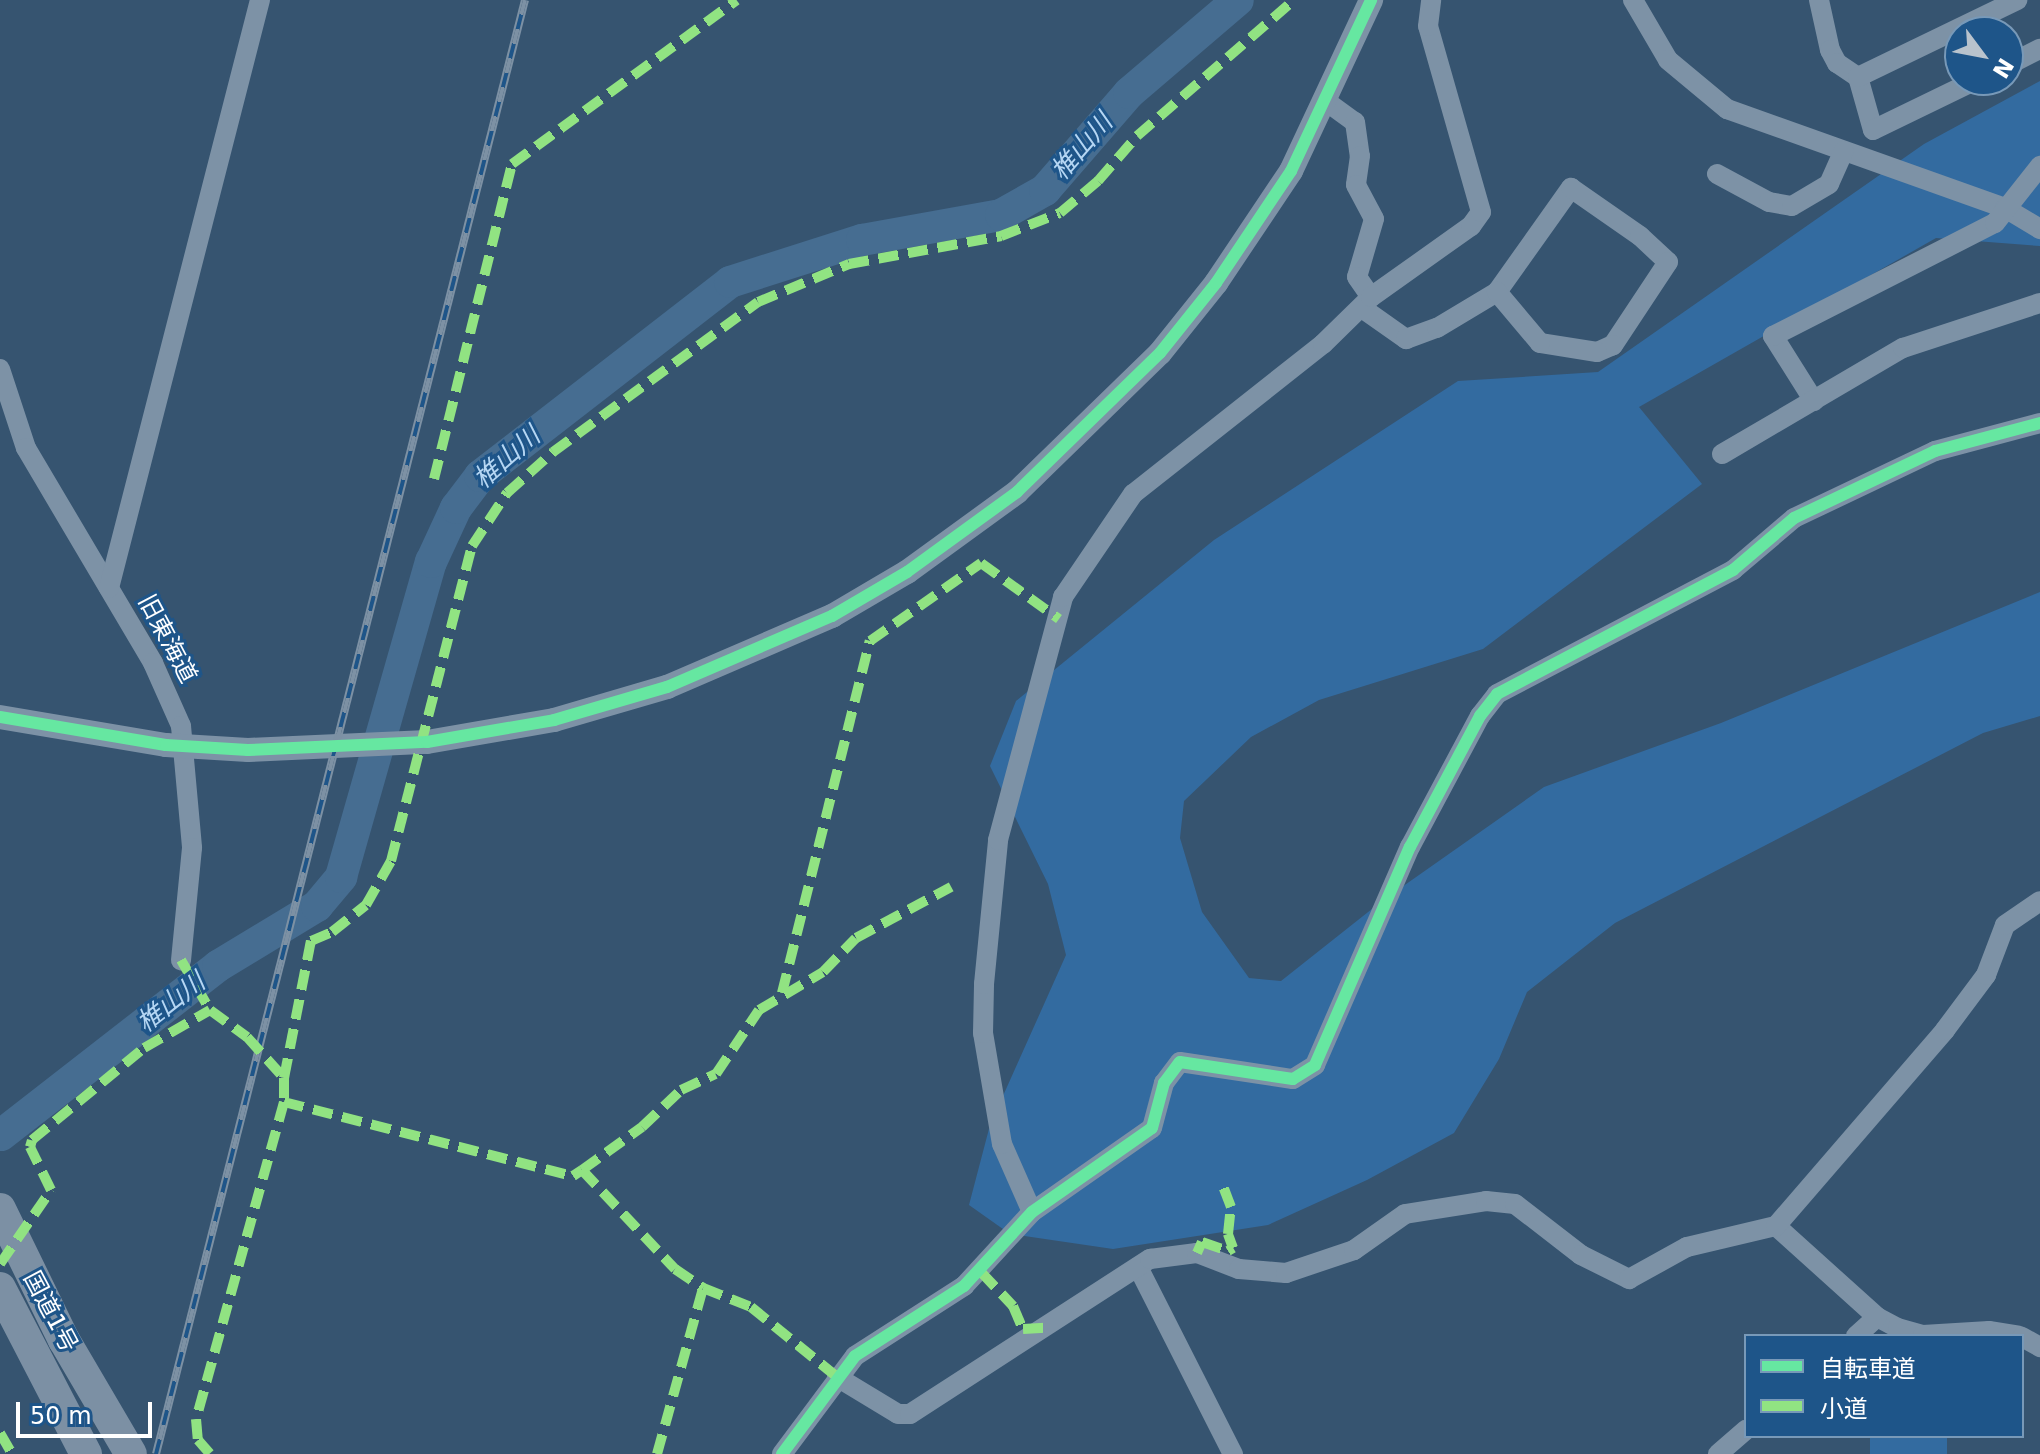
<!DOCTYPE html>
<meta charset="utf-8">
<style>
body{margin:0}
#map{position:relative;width:2040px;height:1454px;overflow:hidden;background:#365470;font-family:"DejaVu Sans","Noto Sans JP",sans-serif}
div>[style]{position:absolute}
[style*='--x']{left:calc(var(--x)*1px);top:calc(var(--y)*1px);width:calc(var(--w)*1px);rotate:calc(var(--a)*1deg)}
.green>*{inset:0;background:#336ba0;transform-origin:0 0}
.river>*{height:32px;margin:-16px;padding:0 16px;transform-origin:16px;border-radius:16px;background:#466d91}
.minor>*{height:20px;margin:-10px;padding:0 10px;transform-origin:10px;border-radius:10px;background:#7d92a6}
.tertiary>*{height:24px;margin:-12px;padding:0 12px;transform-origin:12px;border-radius:12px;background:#7d92a6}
.trunk>*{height:32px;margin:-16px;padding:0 16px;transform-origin:16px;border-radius:16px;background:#7c90a4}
.rail>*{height:8px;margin-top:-4px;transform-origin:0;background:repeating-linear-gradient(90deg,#1e5589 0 15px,#7d91a4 0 30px);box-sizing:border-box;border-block:2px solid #7d91a4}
.quiet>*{height:10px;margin-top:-5px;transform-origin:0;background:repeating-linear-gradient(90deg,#91e382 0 20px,transparent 0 30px)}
.cycleway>*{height:12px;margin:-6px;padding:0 6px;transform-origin:6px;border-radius:6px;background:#66e7a1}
span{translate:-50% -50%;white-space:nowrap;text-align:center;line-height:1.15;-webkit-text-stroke:6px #1e5589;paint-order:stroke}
.street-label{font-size:24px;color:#fff}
.water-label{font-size:26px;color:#b5d6f3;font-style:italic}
.legend{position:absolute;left:1744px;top:1334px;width:280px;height:104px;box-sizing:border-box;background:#1e5589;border:2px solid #7899b8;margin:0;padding:10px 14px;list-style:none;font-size:24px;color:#fff}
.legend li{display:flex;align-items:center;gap:16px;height:40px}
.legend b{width:40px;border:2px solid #7899b8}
.north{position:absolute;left:1944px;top:16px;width:80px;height:80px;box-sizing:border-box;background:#1e5589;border:2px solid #7899b8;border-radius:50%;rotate:122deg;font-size:22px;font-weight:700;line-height:32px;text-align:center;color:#fff}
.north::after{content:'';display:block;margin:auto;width:28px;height:36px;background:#b9c3cd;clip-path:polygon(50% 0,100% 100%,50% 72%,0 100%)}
.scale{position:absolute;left:16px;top:1402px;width:136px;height:36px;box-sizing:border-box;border:4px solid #fff;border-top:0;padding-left:10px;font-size:24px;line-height:28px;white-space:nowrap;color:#fff;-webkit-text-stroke:6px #1e5589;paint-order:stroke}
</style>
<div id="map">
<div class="green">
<div style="clip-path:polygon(2040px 81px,2040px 246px,1936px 238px,1639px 407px,1702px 484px,1483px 649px,1319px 700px,1251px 737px,1184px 801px,1180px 838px,1202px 912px,1249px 978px,1281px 981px,1382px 901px,1544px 787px,1721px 723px,2040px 592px,2040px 716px,1983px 733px,1615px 923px,1527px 992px,1499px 1059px,1454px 1133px,1367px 1180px,1268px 1225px,1113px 1249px,1010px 1234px,969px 1205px,990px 1125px,1066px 955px,1048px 884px,990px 766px,1016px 701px,1214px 540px,1458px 381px,1598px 372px,1924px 144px)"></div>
<div style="left:1870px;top:1436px;width:77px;height:18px"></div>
</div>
<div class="river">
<div style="--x:1;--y:1135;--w:275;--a:-37.9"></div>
<div style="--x:218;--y:966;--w:116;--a:-31.2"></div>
<div style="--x:317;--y:906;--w:38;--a:-50"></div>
<div style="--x:341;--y:877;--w:328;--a:-74.1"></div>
<div style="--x:431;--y:562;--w:60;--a:-65.2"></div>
<div style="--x:456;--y:508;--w:40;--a:-53"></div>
<div style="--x:480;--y:476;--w:316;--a:-37.8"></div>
<div style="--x:730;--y:282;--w:139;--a:-17.7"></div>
<div style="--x:862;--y:240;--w:141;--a:-10.2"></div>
<div style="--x:1001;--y:215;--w:51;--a:-29.6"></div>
<div style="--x:1045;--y:190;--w:128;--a:-49.1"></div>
<div style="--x:1129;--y:93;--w:143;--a:-40.5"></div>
</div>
<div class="minor">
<div style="--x:1633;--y:0;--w:69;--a:59.7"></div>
<div style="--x:1668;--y:60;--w:77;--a:39.7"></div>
<div style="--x:1727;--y:109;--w:295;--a:19.6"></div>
<div style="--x:2005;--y:208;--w:41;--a:31"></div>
<div style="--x:1819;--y:0;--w:51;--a:77.6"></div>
<div style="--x:1830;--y:50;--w:15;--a:62"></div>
<div style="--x:1837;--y:63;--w:25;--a:34"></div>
<div style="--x:1858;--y:77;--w:55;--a:74.2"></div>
<div style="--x:1873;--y:130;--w:114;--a:-25.9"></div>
<div style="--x:2008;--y:65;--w:36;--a:-27"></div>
<div style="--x:1858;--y:77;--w:177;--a:-25.8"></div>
<div style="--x:1327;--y:102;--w:34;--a:36"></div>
<div style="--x:1355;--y:122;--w:34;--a:82"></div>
<div style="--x:1360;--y:156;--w:29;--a:98"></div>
<div style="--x:1356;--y:185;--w:38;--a:62"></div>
<div style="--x:1374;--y:219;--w:60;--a:106.3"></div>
<div style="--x:1357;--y:277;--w:24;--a:55"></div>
<div style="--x:1717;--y:174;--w:59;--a:28.3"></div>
<div style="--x:1769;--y:202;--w:23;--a:10"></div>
<div style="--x:1792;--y:206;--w:43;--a:-30.7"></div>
<div style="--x:1829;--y:184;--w:36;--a:-66"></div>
<div style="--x:1362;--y:308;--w:54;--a:35.2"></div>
<div style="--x:1406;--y:339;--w:33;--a:-20"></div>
<div style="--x:1437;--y:328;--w:70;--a:-31"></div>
<div style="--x:1497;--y:292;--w:128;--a:-54.6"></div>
<div style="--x:1571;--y:188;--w:84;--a:34.8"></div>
<div style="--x:1640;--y:236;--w:38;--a:43"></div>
<div style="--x:1668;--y:262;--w:100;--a:123.5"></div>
<div style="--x:1613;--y:345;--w:17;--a:156"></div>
<div style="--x:1597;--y:352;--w:58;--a:-171"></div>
<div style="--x:1540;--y:343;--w:67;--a:-130.1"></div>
<div style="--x:0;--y:369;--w:83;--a:71.8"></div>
<div style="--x:26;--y:448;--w:250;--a:59.4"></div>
<div style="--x:153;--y:663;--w:69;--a:66"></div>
<div style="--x:181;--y:726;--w:122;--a:84.8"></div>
<div style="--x:192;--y:848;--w:113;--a:95.6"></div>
<div style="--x:1814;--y:401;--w:77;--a:-122.2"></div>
<div style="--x:1773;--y:336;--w:249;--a:-27"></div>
<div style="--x:1995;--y:223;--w:73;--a:-51.7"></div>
<div style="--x:1722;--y:454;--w:210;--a:-30.4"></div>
<div style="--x:1903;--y:348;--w:144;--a:-18.2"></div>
<div style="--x:109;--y:588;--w:607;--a:-75.6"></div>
<div style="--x:1032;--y:1212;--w:74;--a:-113.8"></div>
<div style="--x:1002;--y:1144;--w:113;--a:-99.7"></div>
<div style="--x:983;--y:1033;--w:49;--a:-88.8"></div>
<div style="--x:984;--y:984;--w:145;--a:-84.4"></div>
<div style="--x:998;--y:840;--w:252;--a:-75"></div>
<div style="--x:1063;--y:597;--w:125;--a:-55.8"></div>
<div style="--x:1133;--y:494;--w:242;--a:-38.3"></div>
<div style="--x:1323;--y:344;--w:67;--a:-44.4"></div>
<div style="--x:1371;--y:297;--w:123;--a:-35.4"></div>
<div style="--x:1471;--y:226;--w:17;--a:-54"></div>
<div style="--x:1481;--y:212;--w:193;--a:-105.9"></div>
<div style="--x:1428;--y:26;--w:26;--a:-83"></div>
<div style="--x:1776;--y:1226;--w:136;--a:42"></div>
<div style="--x:1877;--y:1317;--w:24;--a:28"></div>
<div style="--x:1898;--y:1328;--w:26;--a:16"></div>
<div style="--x:1923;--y:1335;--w:66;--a:-3.5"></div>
<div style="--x:1989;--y:1331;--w:30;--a:9"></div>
<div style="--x:1138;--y:1267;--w:210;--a:63.1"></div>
<div style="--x:1856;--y:1336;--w:28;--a:-42"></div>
<div style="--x:2022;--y:1337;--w:21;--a:29"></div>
<div style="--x:837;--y:1377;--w:71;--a:31.2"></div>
<div style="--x:898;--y:1414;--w:12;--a:0"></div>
<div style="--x:910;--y:1414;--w:286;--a:-32.9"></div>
<div style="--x:1150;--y:1259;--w:47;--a:-7.3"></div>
<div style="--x:1197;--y:1253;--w:45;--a:20.9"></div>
<div style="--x:1239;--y:1269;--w:47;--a:4.9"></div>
<div style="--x:1286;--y:1273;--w:72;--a:-18.7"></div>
<div style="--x:1354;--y:1250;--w:62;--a:-35.2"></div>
<div style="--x:1405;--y:1214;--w:82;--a:-9.1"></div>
<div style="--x:1486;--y:1201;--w:29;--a:6"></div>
<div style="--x:1515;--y:1204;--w:83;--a:37.7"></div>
<div style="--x:1581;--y:1255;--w:54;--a:26.6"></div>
<div style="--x:1629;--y:1279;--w:66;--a:-28.9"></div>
<div style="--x:1687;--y:1247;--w:91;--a:-13.3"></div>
<div style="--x:1776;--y:1226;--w:259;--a:-49.2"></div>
<div style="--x:1945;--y:1030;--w:69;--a:-53.3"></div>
<div style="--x:1986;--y:975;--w:53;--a:-69.2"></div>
<div style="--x:2005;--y:925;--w:42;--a:-34.4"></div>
<div style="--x:782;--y:1454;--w:122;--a:-53.3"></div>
<div style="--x:855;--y:1356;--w:130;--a:-32.7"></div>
<div style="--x:964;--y:1286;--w:100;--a:-47.4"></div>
<div style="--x:1032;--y:1212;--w:146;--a:-35"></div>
<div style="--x:1152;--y:1128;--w:47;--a:-75.1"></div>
<div style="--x:1164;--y:1083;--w:26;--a:-53"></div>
<div style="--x:1180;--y:1062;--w:114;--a:8.6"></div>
<div style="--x:1293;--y:1079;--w:26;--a:-32"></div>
<div style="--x:1315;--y:1065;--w:238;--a:-66.5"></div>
<div style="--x:1410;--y:847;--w:149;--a:-61.9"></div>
<div style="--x:1480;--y:716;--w:28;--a:-52"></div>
<div style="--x:1497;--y:694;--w:267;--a:-27.7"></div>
<div style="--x:1733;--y:570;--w:80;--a:-40.4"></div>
<div style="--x:1794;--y:518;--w:156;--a:-25.4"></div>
<div style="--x:1935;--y:451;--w:109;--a:-14.9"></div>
<div style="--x:1718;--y:1454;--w:37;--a:-41"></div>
</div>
<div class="tertiary">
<div style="--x:0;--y:717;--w:168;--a:9.6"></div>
<div style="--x:166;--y:745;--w:82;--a:3.5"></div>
<div style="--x:248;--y:750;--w:179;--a:-2.6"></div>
<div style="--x:427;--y:742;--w:129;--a:-9.8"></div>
<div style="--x:554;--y:720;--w:118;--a:-16.3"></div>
<div style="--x:667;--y:687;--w:180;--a:-23.3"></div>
<div style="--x:832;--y:616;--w:87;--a:-30.4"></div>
<div style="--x:907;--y:572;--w:136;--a:-36"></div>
<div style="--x:1017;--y:492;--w:199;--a:-44.2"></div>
<div style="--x:1160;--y:353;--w:90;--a:-51.3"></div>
<div style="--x:1216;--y:283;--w:135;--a:-56.2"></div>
<div style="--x:1291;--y:171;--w:189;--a:-64.9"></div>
</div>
<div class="trunk">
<div style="--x:0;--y:1209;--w:146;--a:64"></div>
<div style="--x:64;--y:1340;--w:132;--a:59.6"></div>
<div style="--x:0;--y:1288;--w:187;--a:62.6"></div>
</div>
<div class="rail">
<div style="--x:156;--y:1454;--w:1500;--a:-75.76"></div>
</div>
<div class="quiet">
<div style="--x:434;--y:479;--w:325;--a:-76.1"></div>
<div style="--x:512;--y:164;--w:278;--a:-36.1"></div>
<div style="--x:181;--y:960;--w:58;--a:59.9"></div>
<div style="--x:782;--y:993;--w:363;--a:-76"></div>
<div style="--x:870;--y:641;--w:136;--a:-35.1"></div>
<div style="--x:981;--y:563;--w:96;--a:35.7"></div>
<div style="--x:210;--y:1010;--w:46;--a:36.1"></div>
<div style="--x:247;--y:1037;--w:55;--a:47.9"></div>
<div style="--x:284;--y:1078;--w:24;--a:90"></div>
<div style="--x:284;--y:1102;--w:329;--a:105.5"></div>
<div style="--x:196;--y:1419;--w:21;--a:85"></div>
<div style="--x:198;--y:1440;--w:18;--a:49"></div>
<div style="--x:284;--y:1078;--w:140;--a:-78.9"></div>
<div style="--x:311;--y:941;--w:23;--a:-23"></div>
<div style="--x:332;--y:932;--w:43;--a:-38.5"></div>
<div style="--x:366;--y:905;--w:51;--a:-60.4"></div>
<div style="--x:391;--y:861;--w:325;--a:-75.6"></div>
<div style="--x:472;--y:546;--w:64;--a:-56.6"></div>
<div style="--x:507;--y:493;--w:62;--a:-41.7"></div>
<div style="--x:553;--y:452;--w:254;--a:-36.2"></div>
<div style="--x:758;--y:302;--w:99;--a:-22.7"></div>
<div style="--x:849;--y:264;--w:155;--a:-10.4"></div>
<div style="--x:1001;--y:236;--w:63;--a:-21.3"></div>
<div style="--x:1060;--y:213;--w:50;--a:-40.1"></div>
<div style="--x:1098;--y:181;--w:60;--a:-49.1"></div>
<div style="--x:1137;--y:136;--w:208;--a:-40.9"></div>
<div style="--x:284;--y:1102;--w:298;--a:14.4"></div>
<div style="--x:573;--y:1176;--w:11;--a:-34"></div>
<div style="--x:582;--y:1170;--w:136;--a:46.8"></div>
<div style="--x:675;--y:1269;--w:34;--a:34"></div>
<div style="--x:703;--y:1288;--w:52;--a:21.6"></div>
<div style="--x:751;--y:1307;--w:111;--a:39.1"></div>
<div style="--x:582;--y:1170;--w:74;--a:-35.6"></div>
<div style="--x:642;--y:1127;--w:54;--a:-43.5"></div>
<div style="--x:681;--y:1090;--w:38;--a:-25"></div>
<div style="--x:716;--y:1074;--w:77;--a:-56.1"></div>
<div style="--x:759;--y:1010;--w:74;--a:-30.7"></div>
<div style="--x:823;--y:972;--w:47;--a:-45.9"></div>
<div style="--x:856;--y:938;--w:108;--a:-28.2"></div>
<div style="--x:1197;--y:1253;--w:12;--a:-66"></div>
<div style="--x:1202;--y:1242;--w:28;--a:19"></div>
<div style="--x:1228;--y:1251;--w:6;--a:-31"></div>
<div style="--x:1233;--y:1248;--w:15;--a:-110"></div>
<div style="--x:1228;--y:1234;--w:27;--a:-84"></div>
<div style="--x:1231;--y:1207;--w:25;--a:-111"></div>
<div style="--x:0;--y:1264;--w:90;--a:-55.4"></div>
<div style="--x:51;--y:1190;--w:48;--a:-116"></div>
<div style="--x:30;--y:1147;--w:7;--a:-74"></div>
<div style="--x:32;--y:1140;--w:145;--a:-39.4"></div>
<div style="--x:144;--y:1048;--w:76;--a:-29.9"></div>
<div style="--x:981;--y:1272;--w:47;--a:46.7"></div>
<div style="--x:1013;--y:1306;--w:25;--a:67"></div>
<div style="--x:1023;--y:1329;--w:22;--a:-3"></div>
<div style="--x:0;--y:1433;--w:24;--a:60"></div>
<div style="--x:657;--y:1454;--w:172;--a:-74.5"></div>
</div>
<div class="cycleway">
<div style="--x:0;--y:717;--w:168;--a:9.6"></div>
<div style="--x:166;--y:745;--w:82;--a:3.5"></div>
<div style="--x:248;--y:750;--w:179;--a:-2.6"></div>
<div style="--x:427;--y:742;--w:129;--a:-9.8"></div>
<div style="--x:554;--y:720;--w:118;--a:-16.3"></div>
<div style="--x:667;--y:687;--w:180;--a:-23.3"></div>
<div style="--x:832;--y:616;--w:87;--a:-30.4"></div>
<div style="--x:907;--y:572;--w:136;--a:-36"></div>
<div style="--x:1017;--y:492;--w:199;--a:-44.2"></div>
<div style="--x:1160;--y:353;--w:90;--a:-51.3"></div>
<div style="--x:1216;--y:283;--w:135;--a:-56.2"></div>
<div style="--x:1291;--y:171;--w:189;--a:-64.9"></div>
<div style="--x:782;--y:1454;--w:122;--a:-53.3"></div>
<div style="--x:855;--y:1356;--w:130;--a:-32.7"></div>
<div style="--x:964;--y:1286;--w:100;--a:-47.4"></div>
<div style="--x:1032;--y:1212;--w:146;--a:-35"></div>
<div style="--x:1152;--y:1128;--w:47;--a:-75.1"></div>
<div style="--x:1164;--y:1083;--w:26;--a:-53"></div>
<div style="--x:1180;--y:1062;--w:114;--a:8.6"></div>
<div style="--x:1293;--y:1079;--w:26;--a:-32"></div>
<div style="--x:1315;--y:1065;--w:238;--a:-66.5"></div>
<div style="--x:1410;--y:847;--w:149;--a:-61.9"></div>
<div style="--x:1480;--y:716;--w:28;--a:-52"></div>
<div style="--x:1497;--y:694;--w:267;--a:-27.7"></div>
<div style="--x:1733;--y:570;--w:80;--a:-40.4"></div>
<div style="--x:1794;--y:518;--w:156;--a:-25.4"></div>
<div style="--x:1935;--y:451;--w:109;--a:-14.9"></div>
</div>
<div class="street-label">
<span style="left:167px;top:639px;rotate:62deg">旧東海道</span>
<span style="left:50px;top:1312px;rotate:62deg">国道1号</span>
</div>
<div class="water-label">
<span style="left:1082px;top:147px;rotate:-49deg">椎山川</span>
<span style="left:507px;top:458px;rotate:-41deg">椎山川</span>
<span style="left:171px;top:1003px;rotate:-38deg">椎山川</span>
</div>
<ul class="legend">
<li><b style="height:10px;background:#66e7a1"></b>自転車道</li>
<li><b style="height:10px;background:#91e382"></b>小道</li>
</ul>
<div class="north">N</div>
<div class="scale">50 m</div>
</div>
